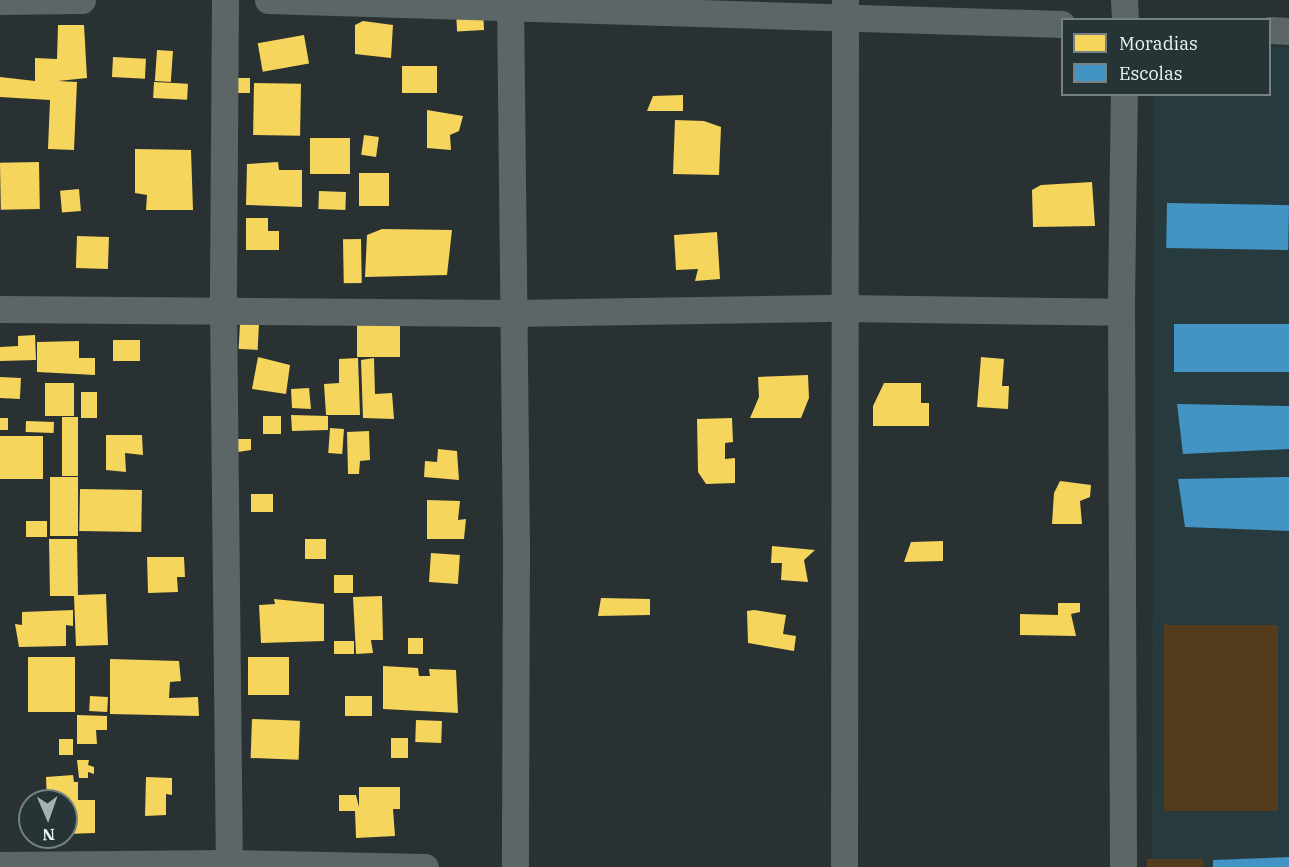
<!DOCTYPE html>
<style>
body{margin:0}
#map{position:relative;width:1289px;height:867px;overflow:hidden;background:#2a3132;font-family:"IBM Plex Serif",serif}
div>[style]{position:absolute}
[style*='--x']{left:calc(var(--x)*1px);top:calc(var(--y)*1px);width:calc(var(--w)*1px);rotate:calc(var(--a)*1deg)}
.built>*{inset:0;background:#273b3f}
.green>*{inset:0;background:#543b1c;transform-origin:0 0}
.homes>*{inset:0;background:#f6d55c;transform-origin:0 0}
.schools>*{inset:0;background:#4393c3;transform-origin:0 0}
.minor>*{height:27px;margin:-13.5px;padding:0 13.5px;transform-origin:13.5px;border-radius:13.5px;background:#5c6667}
span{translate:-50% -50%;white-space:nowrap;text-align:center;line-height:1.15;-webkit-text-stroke:6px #263436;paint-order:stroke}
.legend{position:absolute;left:1061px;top:18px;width:210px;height:78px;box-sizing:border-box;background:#263436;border:2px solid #758182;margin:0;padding:8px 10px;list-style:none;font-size:18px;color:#ebf4f5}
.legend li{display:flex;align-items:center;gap:12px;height:30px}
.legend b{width:30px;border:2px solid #758182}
.north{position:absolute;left:18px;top:789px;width:60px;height:60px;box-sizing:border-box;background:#263436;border:2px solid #758182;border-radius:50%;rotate:178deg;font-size:16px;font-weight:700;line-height:24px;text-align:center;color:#ebf4f5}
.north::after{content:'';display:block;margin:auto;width:21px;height:27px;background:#a7b0b1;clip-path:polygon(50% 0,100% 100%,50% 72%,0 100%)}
</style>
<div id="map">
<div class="built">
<div style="clip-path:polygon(1270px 47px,1289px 47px,1289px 867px,1152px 867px,1154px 95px,1270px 94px)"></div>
</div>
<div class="green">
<div style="left:1164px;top:625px;width:114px;height:186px"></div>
<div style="left:1147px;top:859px;width:56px;height:8px"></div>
</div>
<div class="homes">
<div style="left:483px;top:10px;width:20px;height:27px;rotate:87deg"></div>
<div style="clip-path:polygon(363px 21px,393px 25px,391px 58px,355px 54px,355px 25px)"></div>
<div style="clip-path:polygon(58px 25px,84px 25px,87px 78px,58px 81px,77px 82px,74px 150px,48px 149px,50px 100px,0 97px,0 77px,35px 81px,35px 58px,57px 59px)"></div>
<div style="left:304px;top:35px;width:29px;height:47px;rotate:80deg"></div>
<div style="left:157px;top:50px;width:16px;height:31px;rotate:4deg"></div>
<div style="left:113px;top:57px;width:33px;height:20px;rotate:3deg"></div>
<div style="left:402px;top:66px;width:35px;height:27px"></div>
<div style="left:250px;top:78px;width:15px;height:23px;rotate:90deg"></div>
<div style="left:154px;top:82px;width:34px;height:16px;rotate:3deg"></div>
<div style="left:254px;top:83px;width:47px;height:52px;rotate:1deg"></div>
<div style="clip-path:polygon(683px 95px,683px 111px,647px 111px,653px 96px)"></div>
<div style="clip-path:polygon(427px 110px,463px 116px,459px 131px,450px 135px,451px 150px,427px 148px)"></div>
<div style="clip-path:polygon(675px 120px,704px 121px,721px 127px,719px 175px,673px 174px)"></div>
<div style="left:364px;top:135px;width:15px;height:20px;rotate:8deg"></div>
<div style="left:310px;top:138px;width:40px;height:36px"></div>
<div style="clip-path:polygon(135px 149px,191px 150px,193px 210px,146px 210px,147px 195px,135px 193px)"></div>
<div style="left:39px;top:162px;width:47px;height:39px;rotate:89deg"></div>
<div style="clip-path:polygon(278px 162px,279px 170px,302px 170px,302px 207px,246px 205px,247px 164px)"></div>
<div style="left:389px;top:173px;width:33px;height:30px;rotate:90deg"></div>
<div style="clip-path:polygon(1092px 182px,1095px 226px,1033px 227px,1032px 190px,1041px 185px)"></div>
<div style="left:79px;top:189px;width:22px;height:19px;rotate:85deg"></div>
<div style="left:319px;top:191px;width:27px;height:18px;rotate:2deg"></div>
<div style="clip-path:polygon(246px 218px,268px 218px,268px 231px,279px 231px,279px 250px,246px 250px)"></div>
<div style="clip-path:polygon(382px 229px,452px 230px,447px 275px,365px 277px,367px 235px)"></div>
<div style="clip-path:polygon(717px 232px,720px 279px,695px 281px,698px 269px,676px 270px,674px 235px)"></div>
<div style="left:77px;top:236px;width:32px;height:32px;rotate:2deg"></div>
<div style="left:361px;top:239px;width:44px;height:18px;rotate:89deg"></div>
<div style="left:357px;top:320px;width:43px;height:37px"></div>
<div style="left:240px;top:323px;width:19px;height:26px;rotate:3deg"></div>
<div style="clip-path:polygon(35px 335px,36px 360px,0 361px,0 347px,18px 346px,18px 336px)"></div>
<div style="left:140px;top:340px;width:21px;height:27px;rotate:90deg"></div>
<div style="clip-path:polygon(79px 341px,79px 358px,95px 358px,95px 375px,37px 372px,37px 342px)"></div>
<div style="clip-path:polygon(258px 357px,290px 365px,286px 394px,252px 389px)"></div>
<div style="clip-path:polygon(981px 357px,1004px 359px,1002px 386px,1009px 386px,1008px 409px,977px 407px)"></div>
<div style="clip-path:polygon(358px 358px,360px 415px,326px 415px,324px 384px,339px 383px,339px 359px)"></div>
<div style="clip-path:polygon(374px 358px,375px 394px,392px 393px,394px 419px,363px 418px,361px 360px)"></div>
<div style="clip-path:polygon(808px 375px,809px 398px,801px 418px,750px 418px,759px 397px,758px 377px)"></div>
<div style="left:0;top:377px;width:21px;height:21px;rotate:3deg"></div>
<div style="left:74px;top:383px;width:33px;height:29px;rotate:90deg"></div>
<div style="clip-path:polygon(884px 383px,921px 383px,921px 403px,929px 403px,929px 426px,873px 426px,873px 406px)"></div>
<div style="clip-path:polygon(309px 388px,311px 409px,292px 408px,291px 389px)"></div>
<div style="left:81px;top:392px;width:16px;height:26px"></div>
<div style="clip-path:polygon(291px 415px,328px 416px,328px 430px,292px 431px)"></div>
<div style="left:263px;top:416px;width:18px;height:18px"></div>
<div style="left:62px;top:417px;width:16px;height:59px"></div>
<div style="left:8px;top:418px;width:12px;height:8px;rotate:90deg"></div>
<div style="clip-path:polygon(732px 418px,733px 442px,725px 443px,725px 459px,735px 458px,735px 483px,706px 484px,698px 472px,697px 419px)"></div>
<div style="left:26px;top:421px;width:28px;height:11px;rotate:2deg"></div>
<div style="left:330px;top:428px;width:14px;height:25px;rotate:4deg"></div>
<div style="clip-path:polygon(369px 431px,370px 460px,360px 461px,359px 474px,348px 474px,347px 432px)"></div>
<div style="clip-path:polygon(106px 435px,142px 435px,143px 455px,125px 453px,126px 472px,106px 470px)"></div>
<div style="left:0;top:436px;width:43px;height:43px"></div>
<div style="clip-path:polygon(237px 439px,251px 439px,251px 450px,238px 452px)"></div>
<div style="clip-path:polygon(438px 449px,457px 451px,459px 480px,424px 477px,425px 461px,437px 462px)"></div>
<div style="left:50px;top:477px;width:28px;height:59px"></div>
<div style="clip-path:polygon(1060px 481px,1091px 485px,1090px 497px,1080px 501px,1082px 524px,1052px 524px,1054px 493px)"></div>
<div style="left:80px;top:489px;width:62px;height:42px;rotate:1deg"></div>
<div style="left:273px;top:494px;width:18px;height:22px;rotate:90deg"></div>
<div style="clip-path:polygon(427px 500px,460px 501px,458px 520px,466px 519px,464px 539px,427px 539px)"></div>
<div style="left:47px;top:521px;width:16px;height:21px;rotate:90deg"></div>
<div style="clip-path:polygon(49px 539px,77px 539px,78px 595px,106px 594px,108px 645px,76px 646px,74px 596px,50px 596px)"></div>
<div style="left:305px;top:539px;width:21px;height:20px"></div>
<div style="clip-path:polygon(943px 541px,943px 561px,904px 562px,911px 542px)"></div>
<div style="clip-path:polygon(772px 546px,815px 550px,804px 560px,808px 582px,781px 580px,782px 563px,771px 563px)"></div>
<div style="left:431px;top:553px;width:29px;height:29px;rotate:4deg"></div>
<div style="clip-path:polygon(147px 557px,184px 557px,185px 577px,177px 577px,178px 592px,148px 593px)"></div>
<div style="left:334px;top:575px;width:19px;height:18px"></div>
<div style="clip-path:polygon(382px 596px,383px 640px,371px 640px,373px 653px,356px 654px,353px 597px)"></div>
<div style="clip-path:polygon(601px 598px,650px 599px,650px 615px,598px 616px)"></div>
<div style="clip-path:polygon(274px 599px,324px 604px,324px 641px,261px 643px,259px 605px,275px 604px)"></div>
<div style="clip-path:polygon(1058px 603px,1080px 603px,1080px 612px,1071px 614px,1076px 636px,1020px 635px,1020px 614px,1058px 615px)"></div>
<div style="clip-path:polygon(73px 610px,73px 626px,66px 625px,66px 646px,19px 647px,15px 624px,22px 625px,22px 612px)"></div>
<div style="clip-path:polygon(754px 610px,786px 615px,783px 634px,796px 636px,794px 651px,748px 643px,747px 611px)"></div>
<div style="left:408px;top:638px;width:15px;height:16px"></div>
<div style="left:334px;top:641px;width:20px;height:13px"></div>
<div style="left:75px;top:657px;width:55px;height:47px;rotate:90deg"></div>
<div style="left:289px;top:657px;width:38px;height:41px;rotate:90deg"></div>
<div style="clip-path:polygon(110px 659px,179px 661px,181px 681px,170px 682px,169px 698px,198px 697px,199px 716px,110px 714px)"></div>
<div style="clip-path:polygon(383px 666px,418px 668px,419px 676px,430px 676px,429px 669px,456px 670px,458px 713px,383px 709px)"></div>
<div style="left:90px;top:696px;width:18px;height:15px;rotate:3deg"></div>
<div style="left:345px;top:696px;width:27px;height:20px"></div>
<div style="clip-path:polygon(77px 715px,107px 716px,107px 730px,96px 730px,97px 744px,77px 744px)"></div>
<div style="left:252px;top:719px;width:48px;height:39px;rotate:2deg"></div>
<div style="left:416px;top:720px;width:26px;height:22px;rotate:2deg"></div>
<div style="left:391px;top:738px;width:17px;height:20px"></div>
<div style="left:59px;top:739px;width:14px;height:16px"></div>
<div style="clip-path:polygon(77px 760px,89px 760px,88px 765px,94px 767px,94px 774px,88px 772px,88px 778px,79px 778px)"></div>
<div style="clip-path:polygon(73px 775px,74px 782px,78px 782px,78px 800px,95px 800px,95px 833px,66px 834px,66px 801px,47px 801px,46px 777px)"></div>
<div style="clip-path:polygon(146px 777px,172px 778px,172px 795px,166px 794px,166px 815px,145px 816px)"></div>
<div style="clip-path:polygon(359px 787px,400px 787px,400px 809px,393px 809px,395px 836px,356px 838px,355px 811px,339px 811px,339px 795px,356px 795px,359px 807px)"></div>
</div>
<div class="schools">
<div style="left:1167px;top:203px;width:122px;height:45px;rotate:1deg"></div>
<div style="left:1289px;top:324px;width:48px;height:115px;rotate:90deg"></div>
<div style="clip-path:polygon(1177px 404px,1289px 406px,1289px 449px,1183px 454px)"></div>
<div style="clip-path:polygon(1289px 477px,1289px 531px,1185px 527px,1178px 479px)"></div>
<div style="clip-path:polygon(1289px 857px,1289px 867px,1213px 867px,1213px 860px)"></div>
</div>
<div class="minor">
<div style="--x:225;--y:0;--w:308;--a:90.4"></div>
<div style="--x:223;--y:308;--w:559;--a:89.39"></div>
<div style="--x:268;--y:0;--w:794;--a:1.73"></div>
<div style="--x:510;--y:0;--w:549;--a:89.37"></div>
<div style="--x:516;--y:549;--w:318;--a:90.2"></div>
<div style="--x:1124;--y:0;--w:20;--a:87"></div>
<div style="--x:0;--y:1;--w:82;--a:-0.7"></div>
<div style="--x:1270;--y:30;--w:19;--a:3"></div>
<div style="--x:0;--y:309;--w:511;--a:0.45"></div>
<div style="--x:511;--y:313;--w:333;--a:-0.9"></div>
<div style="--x:844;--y:308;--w:277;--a:0.8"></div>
<div style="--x:0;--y:865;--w:229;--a:-0.5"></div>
<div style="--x:229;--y:863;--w:196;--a:1.2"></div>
<div style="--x:844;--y:867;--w:867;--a:-89.93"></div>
<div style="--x:1123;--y:867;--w:566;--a:-90.2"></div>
<div style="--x:1121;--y:301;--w:207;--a:-89.2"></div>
</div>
<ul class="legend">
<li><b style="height:16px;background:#f6d55c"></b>Moradias</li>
<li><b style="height:16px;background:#4393c3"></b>Escolas</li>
</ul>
<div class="north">N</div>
</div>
